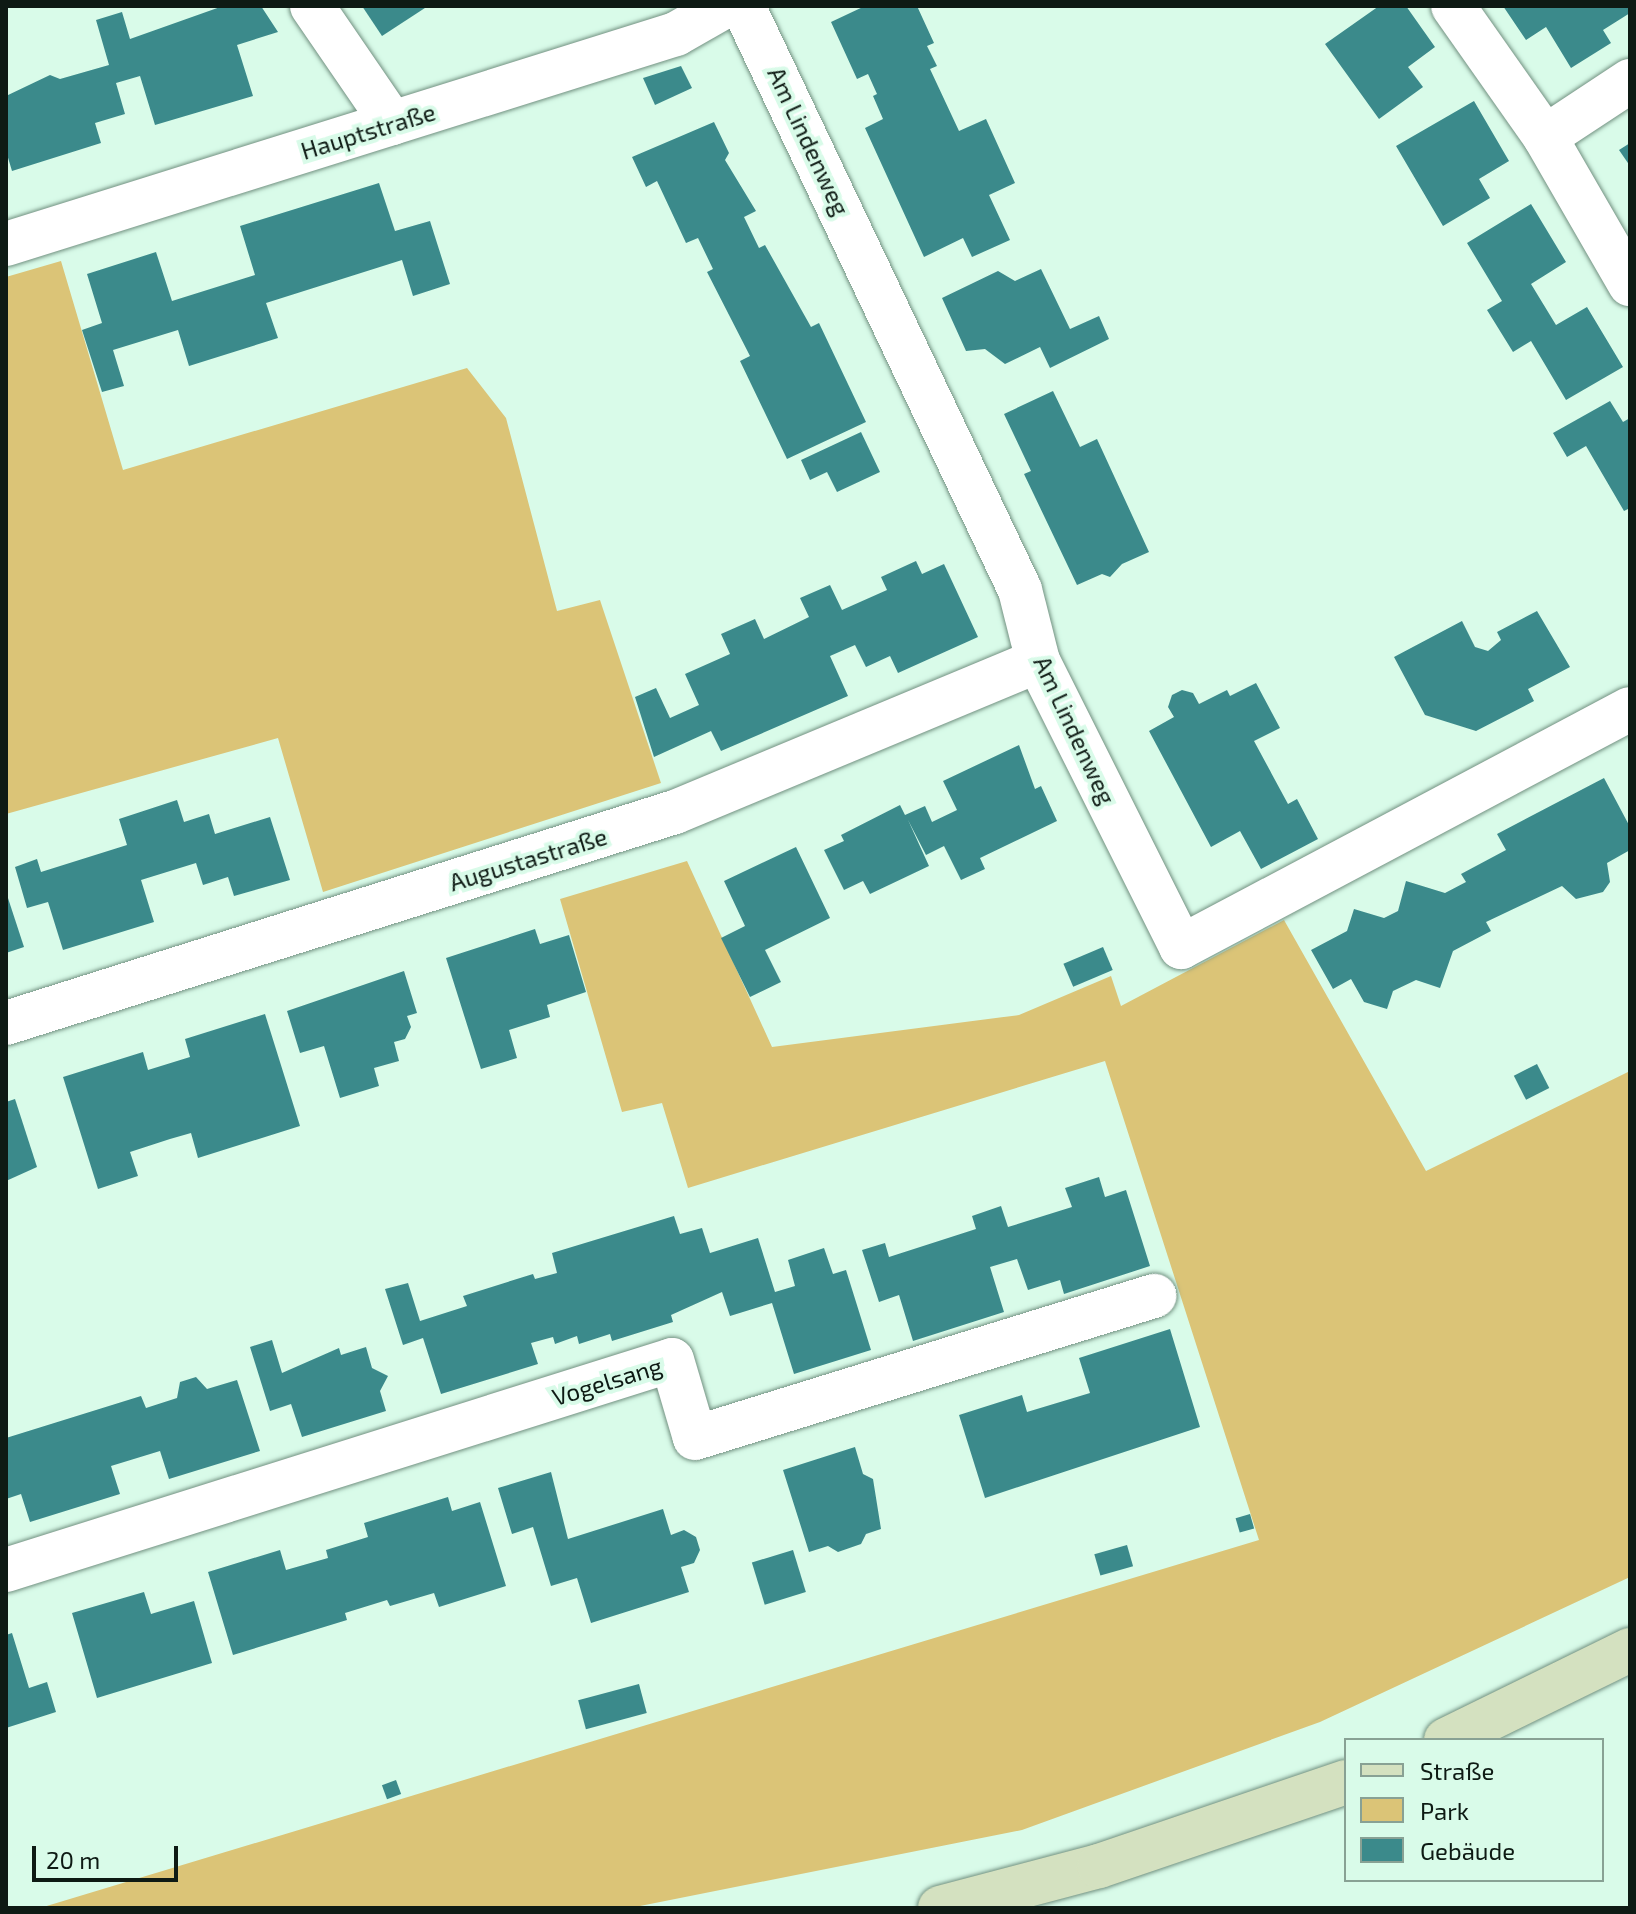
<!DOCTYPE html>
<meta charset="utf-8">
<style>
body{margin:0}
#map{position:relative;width:1636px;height:1914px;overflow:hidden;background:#d9fbe9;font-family:"Exo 2",sans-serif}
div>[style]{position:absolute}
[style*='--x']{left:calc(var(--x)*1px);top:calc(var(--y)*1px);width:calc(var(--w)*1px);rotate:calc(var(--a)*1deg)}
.green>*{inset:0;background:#dbc477}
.building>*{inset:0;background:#3b8a8b;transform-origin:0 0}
.roads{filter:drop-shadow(0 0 2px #729181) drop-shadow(0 0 2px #729181)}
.street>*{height:44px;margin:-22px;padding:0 22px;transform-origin:22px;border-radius:22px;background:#fff}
.secondary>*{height:44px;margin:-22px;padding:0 22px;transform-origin:22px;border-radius:22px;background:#d4e1c0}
span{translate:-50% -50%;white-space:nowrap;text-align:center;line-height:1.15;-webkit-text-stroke:8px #d9fbe9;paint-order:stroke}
.street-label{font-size:24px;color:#0e1a14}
.frame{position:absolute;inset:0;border:8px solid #0e1a14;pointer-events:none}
.legend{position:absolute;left:1344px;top:1738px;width:260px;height:144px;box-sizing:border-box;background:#d9fbe9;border:2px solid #88a194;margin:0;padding:10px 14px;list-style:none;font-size:24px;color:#0e1a14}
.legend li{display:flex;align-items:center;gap:16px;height:40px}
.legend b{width:40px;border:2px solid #88a194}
.scale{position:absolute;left:32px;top:1846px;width:146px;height:36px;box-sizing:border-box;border:4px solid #0e1a14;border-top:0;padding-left:10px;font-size:24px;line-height:28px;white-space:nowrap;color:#0e1a14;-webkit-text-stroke:6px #d9fbe9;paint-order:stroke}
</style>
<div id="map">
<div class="green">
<div style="clip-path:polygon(61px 261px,123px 470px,467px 368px,506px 418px,557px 611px,600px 600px,661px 783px,323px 892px,278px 738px,6px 814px,6px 277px)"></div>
<div style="clip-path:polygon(687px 861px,772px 1047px,1019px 1015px,1111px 976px,1121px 1006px,1284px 920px,1426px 1171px,1630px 1071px,1630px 1577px,1320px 1722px,1022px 1830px,630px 1908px,40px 1908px,1259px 1540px,1105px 1061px,688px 1188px,662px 1103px,622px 1112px,560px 899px)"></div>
</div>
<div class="building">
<div style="clip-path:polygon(223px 6px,261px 6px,278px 32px,237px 45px,253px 96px,155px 125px,140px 76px,116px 83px,125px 114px,95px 123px,101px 143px,12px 171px,6px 151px,6px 96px,50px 75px,60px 79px,109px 65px,96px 20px,122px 12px,130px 39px)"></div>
<div style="clip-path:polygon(362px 6px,428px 6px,382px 36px)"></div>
<div style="clip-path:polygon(865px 6px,917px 6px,934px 43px,927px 46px,937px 66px,930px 69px,959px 131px,986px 119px,1015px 183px,989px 195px,1010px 240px,972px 257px,963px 238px,924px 257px,865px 128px,883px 119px,873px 96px,877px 94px,868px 74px,857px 79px,831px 22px)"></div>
<div style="clip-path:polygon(1379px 6px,1406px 6px,1435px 47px,1408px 67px,1423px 87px,1379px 119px,1325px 44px)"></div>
<div style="clip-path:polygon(1503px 6px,1630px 6px,1630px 13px,1603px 30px,1611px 43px,1571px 68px,1546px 27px,1526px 40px)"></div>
<div style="clip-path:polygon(681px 66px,692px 88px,655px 105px,643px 78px)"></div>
<div style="clip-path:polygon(1474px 101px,1509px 161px,1479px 179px,1490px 198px,1443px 226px,1396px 146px)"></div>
<div style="clip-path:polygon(714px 122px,729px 153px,725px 160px,756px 211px,744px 217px,759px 248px,765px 245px,811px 327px,819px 323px,866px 422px,787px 459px,740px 361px,750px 356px,707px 272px,713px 269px,698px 238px,686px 243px,657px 181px,646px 187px,632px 157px)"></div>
<div style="clip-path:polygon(1630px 143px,1630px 166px,1619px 150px)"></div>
<div style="clip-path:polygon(379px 183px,395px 231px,430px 221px,450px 284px,413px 296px,402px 260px,266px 303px,278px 338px,189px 366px,178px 330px,113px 350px,124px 386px,102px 392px,82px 330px,102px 323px,87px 274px,156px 252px,172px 301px,255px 275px,240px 226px)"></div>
<div style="clip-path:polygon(1531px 204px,1566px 262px,1531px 284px,1556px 325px,1587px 307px,1623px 367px,1566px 400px,1531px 341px,1513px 352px,1487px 310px,1502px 301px,1467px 243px)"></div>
<div style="clip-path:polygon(1041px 269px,1070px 329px,1099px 316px,1109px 339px,1050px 368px,1040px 347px,1005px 364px,985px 349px,966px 351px,942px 298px,998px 271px,1015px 281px)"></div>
<div style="clip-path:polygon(1053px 391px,1080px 447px,1097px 439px,1149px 552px,1122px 564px,1110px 577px,1102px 574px,1077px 585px,1024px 474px,1031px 471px,1004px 414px)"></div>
<div style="clip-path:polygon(1610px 401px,1623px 422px,1630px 418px,1630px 508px,1624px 511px,1586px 446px,1567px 457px,1553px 433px)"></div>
<div style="clip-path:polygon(861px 432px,880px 472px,837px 492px,827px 472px,810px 480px,801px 460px)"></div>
<div style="clip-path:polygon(916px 561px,922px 574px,944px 564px,978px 637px,898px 673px,890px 656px,866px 667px,855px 645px,830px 656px,848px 696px,721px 751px,711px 731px,654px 757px,635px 697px,656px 688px,670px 718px,699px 705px,685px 674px,730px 654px,721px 634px,755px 619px,764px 639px,809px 617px,800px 598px,830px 585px,842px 610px,887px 590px,881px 577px)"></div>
<div style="clip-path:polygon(1537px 611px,1570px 667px,1528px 689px,1534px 701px,1476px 731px,1425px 715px,1394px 657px,1462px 621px,1475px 647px,1488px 651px,1501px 640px,1497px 632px)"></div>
<div style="clip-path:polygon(1256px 683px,1280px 728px,1254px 741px,1288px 804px,1297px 799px,1318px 839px,1261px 869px,1240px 831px,1211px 847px,1149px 731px,1174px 717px,1168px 707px,1172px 695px,1182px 690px,1193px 693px,1199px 704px,1227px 690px,1230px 696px)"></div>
<div style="clip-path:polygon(1019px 745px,1035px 789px,1041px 786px,1057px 821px,980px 858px,985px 869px,961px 880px,944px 846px,926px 855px,908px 820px,929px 866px,870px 894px,863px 881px,844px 890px,824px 850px,844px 841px,841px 835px,900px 805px,905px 815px,925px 806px,932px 822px,957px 810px,943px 781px)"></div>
<div style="clip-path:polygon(1604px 778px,1630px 827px,1630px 850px,1607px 863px,1610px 882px,1603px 892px,1576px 899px,1562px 886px,1486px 922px,1491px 931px,1453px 951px,1440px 988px,1416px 980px,1393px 991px,1387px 1009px,1364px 1002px,1351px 979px,1333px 989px,1311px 950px,1347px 931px,1354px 909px,1384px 918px,1398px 911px,1406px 881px,1445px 893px,1466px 882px,1461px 874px,1506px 850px,1497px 834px)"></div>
<div style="clip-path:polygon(177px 800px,184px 822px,209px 814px,215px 834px,270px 817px,290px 880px,234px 896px,228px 877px,203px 885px,196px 863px,141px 880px,154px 922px,63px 950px,48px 902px,27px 908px,15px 867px,37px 859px,41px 872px,127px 845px,119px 819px)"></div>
<div style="clip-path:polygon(796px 847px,830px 918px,765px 950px,781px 982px,750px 997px,721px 938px,745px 926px,724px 881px)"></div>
<div style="clip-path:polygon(6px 892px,24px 947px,6px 953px)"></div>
<div style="clip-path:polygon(535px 929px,540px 944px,569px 935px,586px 992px,547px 1005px,550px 1017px,509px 1030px,517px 1058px,481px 1069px,446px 958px)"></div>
<div style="left:1103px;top:947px;width:25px;height:43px;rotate:67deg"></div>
<div style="clip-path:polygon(404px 971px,417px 1013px,407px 1016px,411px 1027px,405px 1039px,394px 1042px,399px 1061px,374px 1068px,379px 1086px,340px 1098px,324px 1046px,300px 1053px,287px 1011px)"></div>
<div style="clip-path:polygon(265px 1014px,300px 1126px,198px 1158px,191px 1133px,170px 1139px,130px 1152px,138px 1176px,98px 1189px,63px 1077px,143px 1052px,148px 1070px,190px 1057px,185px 1039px)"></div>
<div style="left:1537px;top:1064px;width:27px;height:26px;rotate:63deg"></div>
<div style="clip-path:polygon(15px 1099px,37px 1167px,6px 1181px,6px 1102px)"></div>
<div style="clip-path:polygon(1099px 1177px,1105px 1197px,1126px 1190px,1150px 1266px,1064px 1294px,1060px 1280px,1028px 1290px,1017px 1259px,990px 1267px,1004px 1312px,913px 1341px,899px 1295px,879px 1302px,862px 1250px,885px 1243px,889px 1257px,976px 1229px,972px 1216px,1001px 1206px,1008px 1227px,1072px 1207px,1065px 1188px)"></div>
<div style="clip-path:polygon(674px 1216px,680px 1234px,702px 1228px,710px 1253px,758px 1238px,775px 1292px,795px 1286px,788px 1260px,824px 1248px,833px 1274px,846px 1270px,871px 1350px,794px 1374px,772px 1303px,730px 1316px,722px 1292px,671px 1315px,673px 1322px,612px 1341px,610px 1334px,579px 1344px,577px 1336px,555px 1344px,553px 1337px,531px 1343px,538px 1364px,441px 1394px,423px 1338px,403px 1345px,385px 1289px,408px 1283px,420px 1321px,467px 1306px,463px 1296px,533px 1274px,535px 1279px,557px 1273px,552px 1253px)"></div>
<div style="clip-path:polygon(1170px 1329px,1200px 1427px,985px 1498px,959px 1415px,1022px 1395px,1027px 1412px,1090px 1393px,1079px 1358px)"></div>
<div style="clip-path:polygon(272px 1340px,282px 1373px,339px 1348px,341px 1355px,366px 1347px,372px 1368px,388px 1376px,380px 1391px,386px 1411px,302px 1437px,291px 1404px,270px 1411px,250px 1347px)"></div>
<div style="clip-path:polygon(196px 1377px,207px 1389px,237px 1380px,260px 1451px,169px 1479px,160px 1451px,111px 1466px,120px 1494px,30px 1522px,21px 1494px,6px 1499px,6px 1438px,141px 1396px,146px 1408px,177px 1398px,180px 1382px)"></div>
<div style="clip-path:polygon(855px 1447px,863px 1474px,873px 1479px,881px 1529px,866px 1534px,861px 1544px,838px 1552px,828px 1546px,809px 1552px,783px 1470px)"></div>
<div style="clip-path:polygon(551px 1472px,568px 1539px,663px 1509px,671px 1535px,684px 1530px,696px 1537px,700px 1550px,694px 1563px,681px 1567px,689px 1592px,591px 1623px,577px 1578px,551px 1586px,533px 1527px,512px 1534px,498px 1488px)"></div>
<div style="clip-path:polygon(448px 1497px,452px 1511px,480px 1502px,506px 1586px,439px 1607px,434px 1593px,390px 1606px,387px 1600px,345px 1613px,347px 1620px,233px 1655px,208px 1572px,280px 1550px,286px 1570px,328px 1558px,326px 1550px,368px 1537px,364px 1523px)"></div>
<div style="left:1250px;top:1514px;width:15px;height:15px;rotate:74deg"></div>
<div style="left:1127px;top:1545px;width:22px;height:34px;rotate:74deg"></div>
<div style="left:793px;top:1550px;width:44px;height:43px;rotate:73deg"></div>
<div style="clip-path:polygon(144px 1592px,151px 1614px,194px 1601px,212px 1663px,97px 1698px,72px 1613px)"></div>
<div style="clip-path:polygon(12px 1633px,29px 1688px,47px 1682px,56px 1712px,6px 1728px,6px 1635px)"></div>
<div style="left:639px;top:1684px;width:30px;height:63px;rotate:75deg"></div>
<div style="left:396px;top:1780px;width:15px;height:15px;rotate:70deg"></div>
</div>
<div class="roads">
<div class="street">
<div style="--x:312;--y:6;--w:142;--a:55.6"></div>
<div style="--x:743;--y:6;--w:646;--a:64.62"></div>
<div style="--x:1020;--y:590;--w:73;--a:75.8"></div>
<div style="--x:1038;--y:661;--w:320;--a:63.4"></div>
<div style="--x:1181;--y:947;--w:508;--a:-27.93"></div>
<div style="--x:1453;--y:6;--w:160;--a:54.9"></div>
<div style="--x:1545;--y:137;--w:170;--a:60"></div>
<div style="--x:1545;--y:137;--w:102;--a:-33.4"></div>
<div style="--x:6;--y:244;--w:702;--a:-17.4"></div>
<div style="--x:676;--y:34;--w:56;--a:-29.7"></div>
<div style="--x:6;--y:1023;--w:701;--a:-17.51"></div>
<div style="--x:675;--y:812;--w:393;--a:-22.6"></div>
<div style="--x:6;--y:1570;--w:698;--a:-17.5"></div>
<div style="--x:672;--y:1360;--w:81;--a:73.6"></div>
<div style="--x:695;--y:1438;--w:481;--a:-17.2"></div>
</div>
<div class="secondary">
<div style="--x:1446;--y:1740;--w:205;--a:-26.1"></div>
<div style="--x:940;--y:1908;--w:164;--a:-14.8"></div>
<div style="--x:1099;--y:1866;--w:261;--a:-18.8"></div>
</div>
</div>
<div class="street-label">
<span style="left:368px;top:131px;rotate:-17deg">Hauptstraße</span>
<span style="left:809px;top:141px;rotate:65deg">Am Lindenweg</span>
<span style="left:1075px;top:730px;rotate:65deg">Am Lindenweg</span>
<span style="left:528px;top:859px;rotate:-17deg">Augustastraße</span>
<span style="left:607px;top:1381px;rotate:-17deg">Vogelsang</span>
</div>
<div class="frame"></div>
<ul class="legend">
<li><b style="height:10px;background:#d4e1c0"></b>Straße</li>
<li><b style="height:22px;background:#dbc477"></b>Park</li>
<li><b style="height:22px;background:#3b8a8b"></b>Gebäude</li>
</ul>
<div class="scale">20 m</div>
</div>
